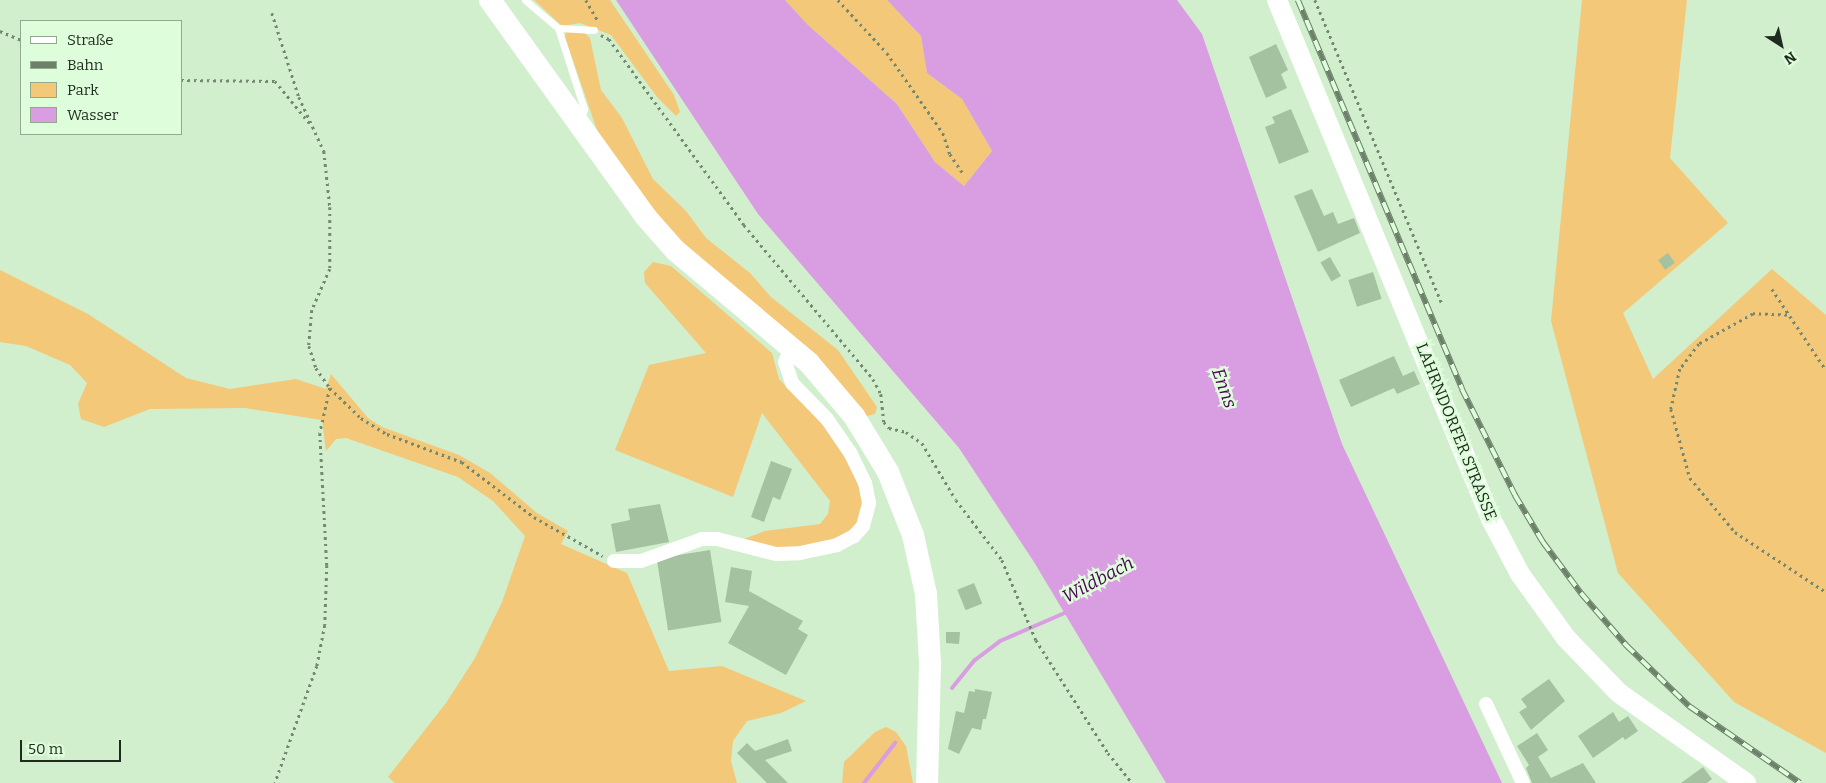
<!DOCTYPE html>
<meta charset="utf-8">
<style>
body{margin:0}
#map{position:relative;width:1826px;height:783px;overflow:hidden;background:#d1efcd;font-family:Bitter,serif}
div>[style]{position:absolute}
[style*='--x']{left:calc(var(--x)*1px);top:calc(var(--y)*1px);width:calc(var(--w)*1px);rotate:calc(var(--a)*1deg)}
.green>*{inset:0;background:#f3c878}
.water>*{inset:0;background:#d99ee2}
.stream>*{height:4px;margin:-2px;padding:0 2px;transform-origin:2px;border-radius:2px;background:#d99ee2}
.building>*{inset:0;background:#a4c1a0;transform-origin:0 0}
.path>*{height:2.5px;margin-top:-1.25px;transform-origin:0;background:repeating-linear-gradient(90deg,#748871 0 2.5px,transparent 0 6.5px)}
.lane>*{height:7px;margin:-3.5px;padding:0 3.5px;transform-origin:3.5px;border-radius:3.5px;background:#fff}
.street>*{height:14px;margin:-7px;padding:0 7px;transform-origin:7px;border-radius:7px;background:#fff}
.secondary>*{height:20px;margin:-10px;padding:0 10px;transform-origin:10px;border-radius:10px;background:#fff}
.primary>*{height:22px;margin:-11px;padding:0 11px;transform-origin:11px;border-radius:11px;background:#fff}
.rail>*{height:5.5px;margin-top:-2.75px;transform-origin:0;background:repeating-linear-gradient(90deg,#defdda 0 11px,#6c806a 0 22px);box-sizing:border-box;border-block:1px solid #6c806a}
span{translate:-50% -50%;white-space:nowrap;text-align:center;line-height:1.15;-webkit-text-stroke:5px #defdda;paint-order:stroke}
.street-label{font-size:16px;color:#1f2a1e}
.water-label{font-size:18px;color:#4c0056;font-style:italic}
.legend{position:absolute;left:20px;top:20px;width:162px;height:115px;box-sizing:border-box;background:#defdda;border:1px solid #92a98f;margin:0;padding:6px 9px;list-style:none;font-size:15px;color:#1f2a1e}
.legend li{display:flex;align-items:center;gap:10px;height:25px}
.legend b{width:25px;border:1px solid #92a98f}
.north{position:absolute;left:1756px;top:20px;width:50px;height:50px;-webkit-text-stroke:4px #defdda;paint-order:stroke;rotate:145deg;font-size:14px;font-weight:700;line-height:20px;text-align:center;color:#1f2a1e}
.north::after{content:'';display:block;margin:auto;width:18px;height:22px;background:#1f2a1e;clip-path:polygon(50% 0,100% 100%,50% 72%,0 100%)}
.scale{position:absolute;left:20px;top:740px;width:101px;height:22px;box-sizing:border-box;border:2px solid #1f2a1e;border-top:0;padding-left:6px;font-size:15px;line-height:18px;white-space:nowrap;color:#1f2a1e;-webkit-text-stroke:4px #defdda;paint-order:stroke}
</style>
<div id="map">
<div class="green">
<div style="clip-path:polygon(534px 0,610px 0,674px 95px,680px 112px,676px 116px,657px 97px,611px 35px,580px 23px,562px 26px)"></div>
<div style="clip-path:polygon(785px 0,887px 0,921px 36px,927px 73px,962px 99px,992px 151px,964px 186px,935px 162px,897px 104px,808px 25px)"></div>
<div style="clip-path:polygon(1582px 0,1687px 0,1670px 158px,1728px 223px,1623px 313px,1653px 379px,1772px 269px,1826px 315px,1826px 753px,1734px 702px,1618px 573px,1551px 321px)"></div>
<div style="clip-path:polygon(581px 30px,590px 38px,601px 90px,622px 118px,653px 179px,686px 211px,706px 238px,750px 273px,771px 297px,838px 350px,877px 407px,875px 414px,867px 416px,667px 228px,599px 136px,565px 37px,566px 32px)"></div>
<div style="clip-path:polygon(653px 262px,671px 266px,772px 353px,779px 379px,836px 438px,855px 471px,865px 512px,847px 536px,790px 551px,744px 539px,765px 531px,820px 524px,828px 514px,830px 501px,762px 413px,733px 497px,615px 450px,649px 365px,706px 353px,645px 283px,644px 272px)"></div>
<div style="clip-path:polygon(0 270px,88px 314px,186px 378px,230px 389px,296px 379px,326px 389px,331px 374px,368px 418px,382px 427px,459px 455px,490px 473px,537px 513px,568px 531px,561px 544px,627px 573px,669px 671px,722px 666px,806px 701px,781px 713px,747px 721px,733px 741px,731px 761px,737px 783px,395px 783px,388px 777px,446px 703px,475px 658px,502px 602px,525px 536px,493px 501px,458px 477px,346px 438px,336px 439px,326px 451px,322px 420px,245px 408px,150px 409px,104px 427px,81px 419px,78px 404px,87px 383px,70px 365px,26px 346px,0 342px)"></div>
<div style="clip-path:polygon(886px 727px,896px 732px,906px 746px,913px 783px,842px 783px,844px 762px,875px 732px)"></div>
</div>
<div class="water">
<div style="clip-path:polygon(616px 0,785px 0,808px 25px,897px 104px,935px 162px,964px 186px,992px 151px,962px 99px,927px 73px,921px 36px,887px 0,1177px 0,1202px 34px,1342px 444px,1502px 783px,1166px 783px,1034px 562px,959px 448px,758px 214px)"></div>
</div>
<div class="stream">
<div style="--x:952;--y:688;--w:36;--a:-51"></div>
<div style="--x:975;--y:660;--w:31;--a:-37"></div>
<div style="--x:1000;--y:641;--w:73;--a:-23.4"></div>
<div style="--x:864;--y:783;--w:51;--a:-52.2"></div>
</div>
<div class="building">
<div style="clip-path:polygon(1276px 44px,1288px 70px,1281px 74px,1287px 88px,1266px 98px,1249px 57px)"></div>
<div style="clip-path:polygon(1291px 109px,1309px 152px,1279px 164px,1265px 127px,1275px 123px,1272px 117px)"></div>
<div style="clip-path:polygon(1312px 189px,1324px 216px,1333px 212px,1338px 224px,1354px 218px,1360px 233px,1318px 252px,1294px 196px)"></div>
<div style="left:1668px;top:253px;width:12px;height:12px;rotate:55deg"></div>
<div style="left:1330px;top:257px;width:22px;height:11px;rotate:60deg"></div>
<div style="left:1373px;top:272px;width:28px;height:26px;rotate:72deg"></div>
<div style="clip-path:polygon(1394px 356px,1403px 376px,1414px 371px,1420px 384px,1397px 394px,1394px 388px,1351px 407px,1339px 380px)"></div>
<div style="clip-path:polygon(771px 461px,792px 469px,780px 500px,773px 497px,764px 522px,751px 517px)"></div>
<div style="clip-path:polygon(660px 504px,669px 542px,616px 552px,611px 524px,630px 520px,628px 509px)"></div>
<div style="left:710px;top:550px;width:73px;height:54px;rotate:81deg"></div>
<div style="clip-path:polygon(731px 567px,752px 571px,749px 591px,803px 621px,798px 629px,808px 635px,786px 675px,728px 643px,749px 606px,725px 602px)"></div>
<div style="left:974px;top:583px;width:22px;height:18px;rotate:68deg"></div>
<div style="clip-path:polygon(946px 632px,960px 632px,959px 644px,946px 643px)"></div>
<div style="clip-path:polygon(1549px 679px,1565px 701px,1531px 730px,1519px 712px,1527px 707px,1521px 699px)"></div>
<div style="clip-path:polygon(975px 689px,992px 692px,986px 719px,983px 719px,981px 730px,972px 728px,959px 754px,948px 749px,956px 711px,964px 713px,969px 691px,975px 692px)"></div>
<div style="clip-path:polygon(1613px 712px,1619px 722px,1628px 716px,1638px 731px,1625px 740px,1623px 737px,1593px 758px,1578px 736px)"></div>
<div style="clip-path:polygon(1537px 733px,1548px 750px,1538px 757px,1551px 778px,1583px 763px,1596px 783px,1532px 783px,1526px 768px,1529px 765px,1517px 746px)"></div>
<div style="clip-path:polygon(788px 739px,792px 751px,765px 760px,788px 783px,767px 783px,737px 753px,747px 743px,755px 751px)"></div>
<div style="clip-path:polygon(1703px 767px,1712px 779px,1707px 783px,1681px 783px)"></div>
</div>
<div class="path">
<div style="--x:586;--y:0;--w:24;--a:60"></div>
<div style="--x:838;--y:0;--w:72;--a:47.2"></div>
<div style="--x:887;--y:53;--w:98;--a:55"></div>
<div style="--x:943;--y:133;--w:22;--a:72"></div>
<div style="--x:950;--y:154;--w:25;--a:56"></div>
<div style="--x:1315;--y:0;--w:329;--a:67.3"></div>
<div style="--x:272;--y:13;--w:88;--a:72.2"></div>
<div style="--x:299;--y:97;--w:60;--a:65.2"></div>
<div style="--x:324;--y:151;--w:56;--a:83.9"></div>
<div style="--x:330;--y:207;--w:62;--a:90"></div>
<div style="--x:330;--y:269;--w:45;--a:113.7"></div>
<div style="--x:312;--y:310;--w:36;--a:95"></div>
<div style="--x:309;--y:346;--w:23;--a:72"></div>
<div style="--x:316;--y:368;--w:24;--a:55"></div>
<div style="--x:330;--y:388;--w:46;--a:102.5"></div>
<div style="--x:320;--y:433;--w:132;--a:87"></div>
<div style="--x:327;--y:565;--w:60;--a:91.9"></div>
<div style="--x:325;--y:625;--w:42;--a:101"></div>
<div style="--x:317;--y:666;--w:124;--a:109.7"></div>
<div style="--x:0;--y:31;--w:23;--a:23"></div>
<div style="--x:601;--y:35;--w:9;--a:27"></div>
<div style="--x:609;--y:39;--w:230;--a:54"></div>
<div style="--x:744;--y:225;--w:201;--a:50"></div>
<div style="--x:873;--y:379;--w:17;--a:62"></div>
<div style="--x:881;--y:394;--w:28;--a:84"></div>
<div style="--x:884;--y:422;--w:8;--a:50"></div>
<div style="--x:889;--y:428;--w:17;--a:13"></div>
<div style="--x:906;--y:432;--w:19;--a:35"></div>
<div style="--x:922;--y:443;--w:66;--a:59.2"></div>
<div style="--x:956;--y:500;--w:76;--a:52.5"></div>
<div style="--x:1002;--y:560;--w:87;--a:67"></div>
<div style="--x:1036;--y:640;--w:134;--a:57.5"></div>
<div style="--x:1108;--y:753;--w:38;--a:51"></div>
<div style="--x:181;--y:80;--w:94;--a:0.6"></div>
<div style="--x:275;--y:81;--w:58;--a:50.6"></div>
<div style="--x:1772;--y:289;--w:97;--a:56.3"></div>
<div style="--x:1787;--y:315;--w:34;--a:-178"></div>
<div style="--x:1753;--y:314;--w:62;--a:150.9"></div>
<div style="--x:1699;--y:344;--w:31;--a:127"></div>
<div style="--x:1680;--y:369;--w:41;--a:102.7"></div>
<div style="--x:1671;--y:409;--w:72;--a:74.6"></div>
<div style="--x:1690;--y:478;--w:70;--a:50.2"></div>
<div style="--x:1735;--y:532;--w:109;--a:33.4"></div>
<div style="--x:330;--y:388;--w:43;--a:44.1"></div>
<div style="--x:361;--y:418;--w:31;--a:32"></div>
<div style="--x:387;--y:434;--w:80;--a:20.5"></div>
<div style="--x:462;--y:462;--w:91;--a:37.4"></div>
<div style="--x:534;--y:517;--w:79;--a:29.5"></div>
</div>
<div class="lane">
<div style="--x:525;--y:0;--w:43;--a:40.3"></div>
<div style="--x:558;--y:28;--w:85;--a:72.2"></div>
<div style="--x:584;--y:109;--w:9;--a:108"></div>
<div style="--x:558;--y:28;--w:36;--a:3"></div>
</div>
<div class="street">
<div style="--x:614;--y:561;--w:27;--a:0"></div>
<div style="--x:641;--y:561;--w:65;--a:-19.8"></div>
<div style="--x:702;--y:539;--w:15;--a:0"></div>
<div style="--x:717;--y:539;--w:61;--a:14.3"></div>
<div style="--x:776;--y:554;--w:24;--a:-2"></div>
<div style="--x:800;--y:553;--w:38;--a:-12"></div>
<div style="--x:837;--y:545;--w:19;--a:-28"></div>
<div style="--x:854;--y:536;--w:13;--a:-48"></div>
<div style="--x:863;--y:526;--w:24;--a:-75"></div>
<div style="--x:869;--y:503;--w:20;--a:-101"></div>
<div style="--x:865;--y:483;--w:32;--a:-116"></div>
<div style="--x:851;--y:454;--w:42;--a:-124.4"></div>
<div style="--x:827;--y:419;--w:50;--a:-134.2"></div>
<div style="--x:792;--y:383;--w:22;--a:-108"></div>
<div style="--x:785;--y:362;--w:16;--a:-68"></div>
<div style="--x:1486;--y:704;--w:87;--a:64.9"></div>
</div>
<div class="secondary">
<div style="--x:1277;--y:0;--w:561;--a:67.59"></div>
<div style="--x:1491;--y:519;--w:62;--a:62.2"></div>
<div style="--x:1520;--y:574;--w:79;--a:54.3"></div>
<div style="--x:1566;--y:638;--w:76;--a:46.1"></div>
<div style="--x:1619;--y:693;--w:156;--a:35.3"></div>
</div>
<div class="primary">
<div style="--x:490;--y:0;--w:266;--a:54.3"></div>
<div style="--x:645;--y:216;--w:45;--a:48.6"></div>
<div style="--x:675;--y:250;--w:175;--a:40.1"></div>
<div style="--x:809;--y:363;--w:70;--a:49.7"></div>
<div style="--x:854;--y:416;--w:66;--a:58.7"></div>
<div style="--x:888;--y:472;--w:68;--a:68.4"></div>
<div style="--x:913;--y:535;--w:60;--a:77.6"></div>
<div style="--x:926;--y:594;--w:69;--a:86.7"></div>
<div style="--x:930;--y:663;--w:120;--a:91.4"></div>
</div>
<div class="rail">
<div style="--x:1298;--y:0;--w:422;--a:67.1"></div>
<div style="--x:1462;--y:389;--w:119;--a:63.4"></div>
<div style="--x:1515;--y:495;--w:55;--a:59.2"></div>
<div style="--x:1543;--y:542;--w:64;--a:53.3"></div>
<div style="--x:1581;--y:593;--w:69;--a:49.1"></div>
<div style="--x:1626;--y:645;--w:88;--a:44.1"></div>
<div style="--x:1689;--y:706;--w:135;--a:34.7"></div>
</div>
<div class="street-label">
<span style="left:1456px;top:432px;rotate:68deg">LAHRNDORFER STRASSE</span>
</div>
<div class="water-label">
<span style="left:1224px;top:388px;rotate:70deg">Enns</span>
<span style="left:1098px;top:580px;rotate:-28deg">Wildbach</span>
</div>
<ul class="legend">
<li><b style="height:6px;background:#fff"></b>Straße</li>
<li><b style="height:6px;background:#6c806a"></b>Bahn</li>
<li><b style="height:14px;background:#f3c878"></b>Park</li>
<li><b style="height:14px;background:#d99ee2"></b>Wasser</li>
</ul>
<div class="north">N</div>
<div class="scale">50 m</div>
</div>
